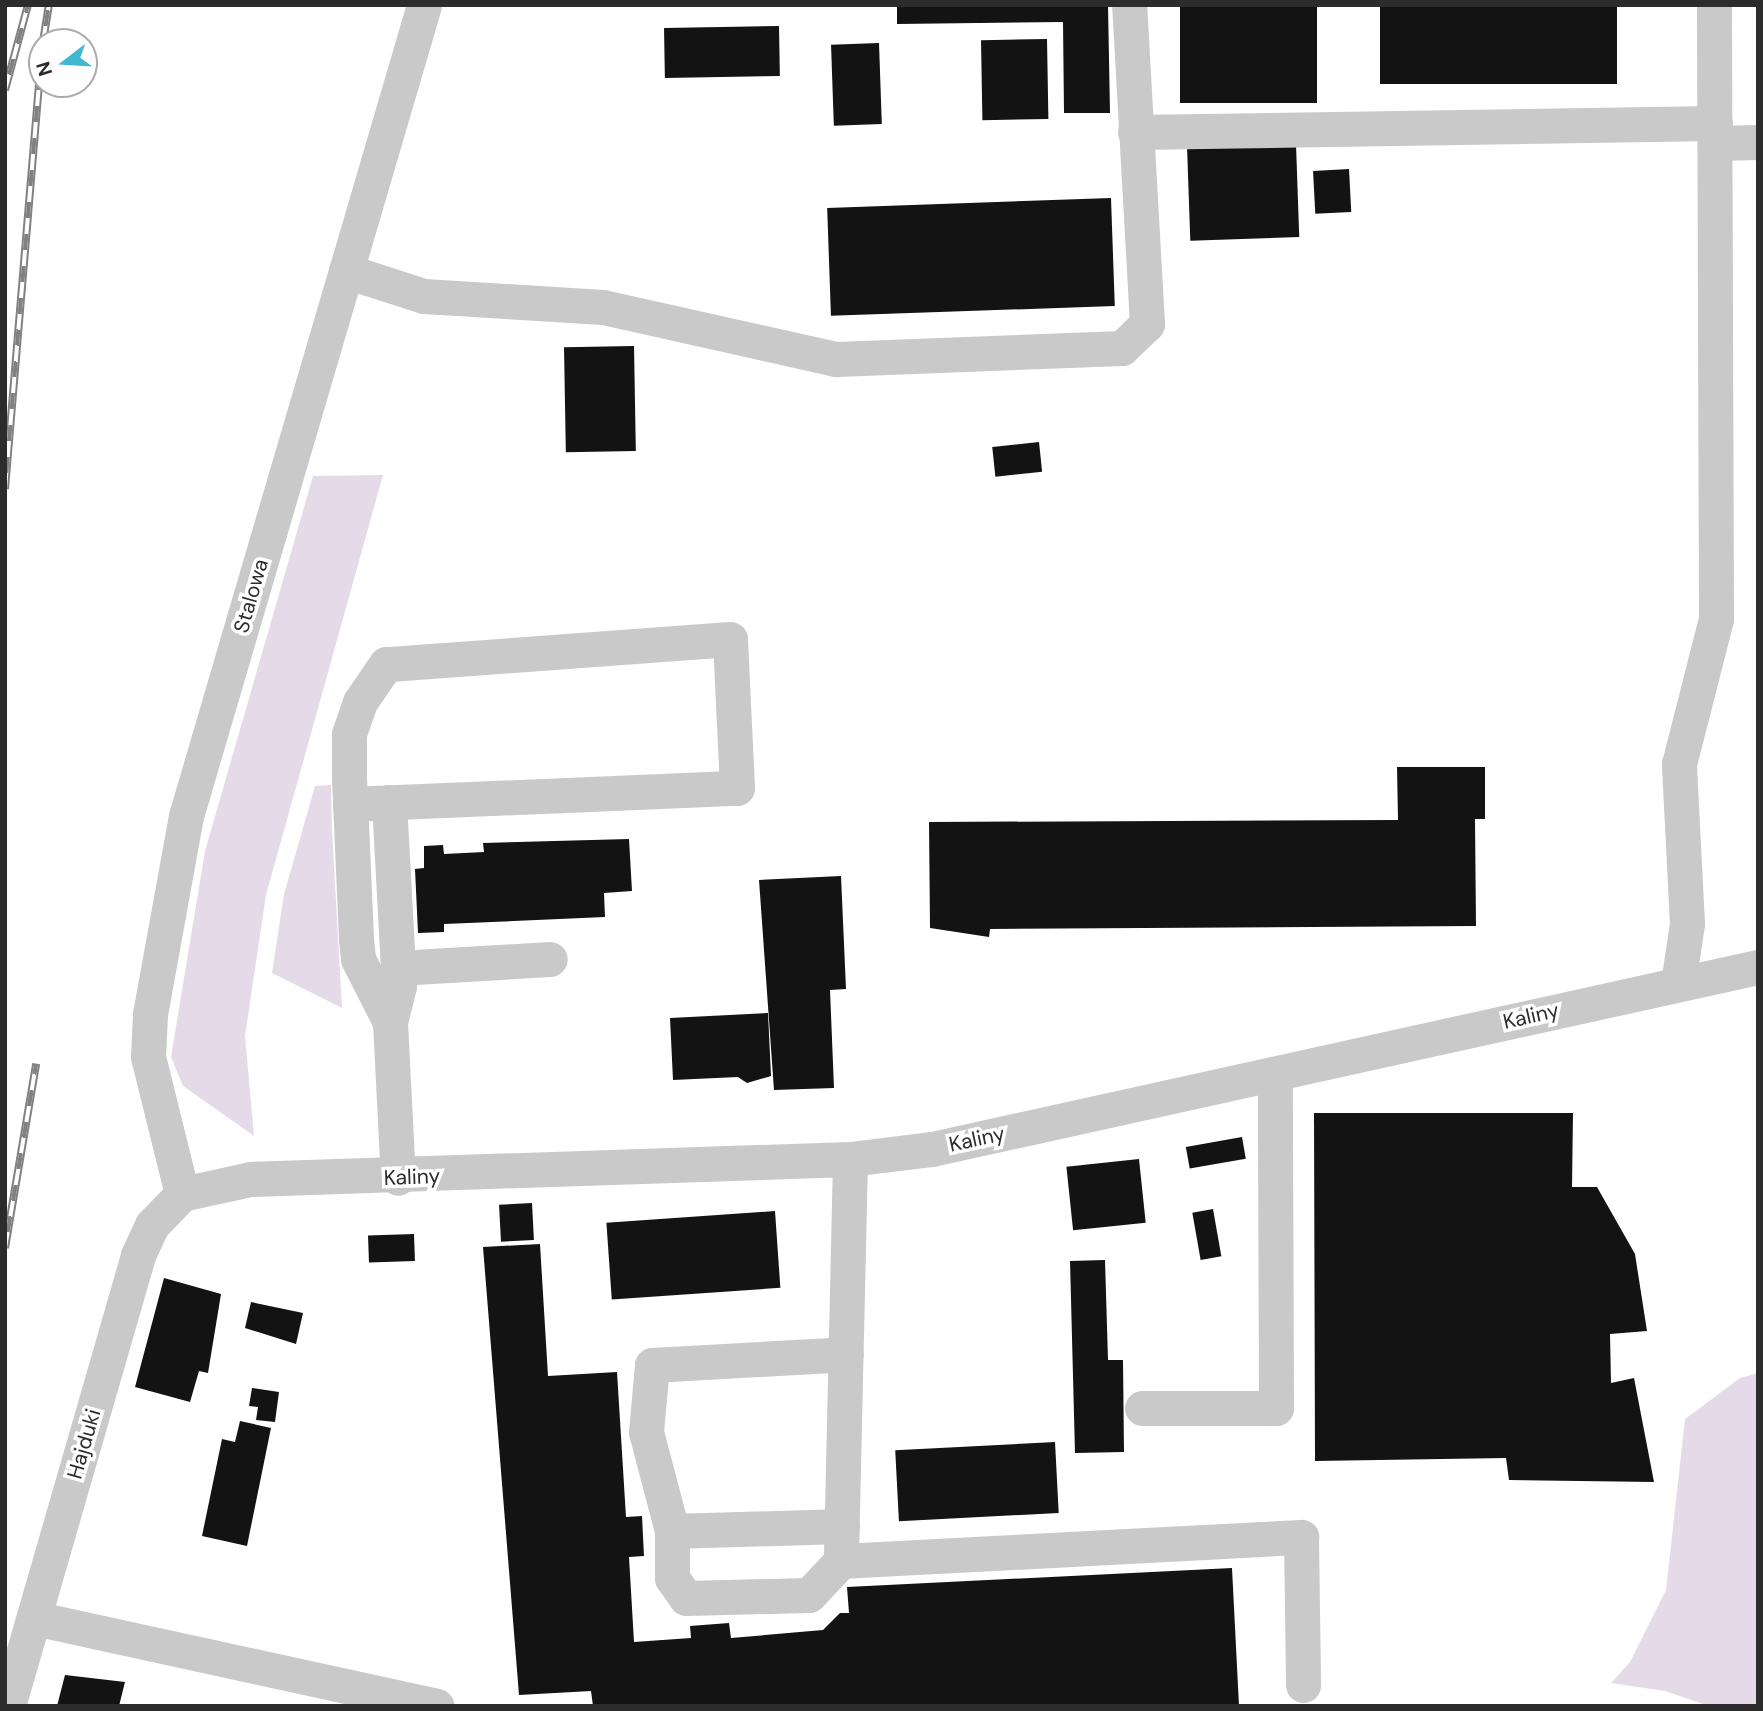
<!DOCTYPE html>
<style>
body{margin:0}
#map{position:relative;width:1763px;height:1711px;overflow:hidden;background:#fff;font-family:"DM Sans",sans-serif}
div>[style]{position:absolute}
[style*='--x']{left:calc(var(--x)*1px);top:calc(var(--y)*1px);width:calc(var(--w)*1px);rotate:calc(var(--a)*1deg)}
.green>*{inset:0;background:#e5dbe8}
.building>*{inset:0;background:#131313;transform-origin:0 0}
.minor>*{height:35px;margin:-17.5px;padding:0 17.5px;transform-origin:17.5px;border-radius:17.5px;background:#c9c9c9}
.rail>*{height:8px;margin-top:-4px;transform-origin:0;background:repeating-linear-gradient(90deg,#fff 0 16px,#818181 0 32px);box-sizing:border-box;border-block:2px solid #818181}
span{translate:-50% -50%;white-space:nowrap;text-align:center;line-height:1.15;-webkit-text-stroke:7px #fff;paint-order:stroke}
.street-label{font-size:21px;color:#2c2c2c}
.frame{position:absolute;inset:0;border:7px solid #2c2c2c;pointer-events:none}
.north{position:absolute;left:28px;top:28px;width:70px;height:70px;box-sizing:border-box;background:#fff;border:2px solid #ababab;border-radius:50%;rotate:253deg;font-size:19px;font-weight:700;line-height:28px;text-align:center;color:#2c2c2c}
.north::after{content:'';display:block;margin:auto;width:24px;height:32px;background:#42b7d0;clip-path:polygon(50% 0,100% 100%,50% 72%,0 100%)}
</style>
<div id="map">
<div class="green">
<div style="clip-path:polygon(383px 475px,266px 895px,245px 1036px,254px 1136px,183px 1086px,171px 1057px,205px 851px,313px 476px)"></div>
<div style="clip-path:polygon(331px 785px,332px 830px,342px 1008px,272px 973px,284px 894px,315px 786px)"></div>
<div style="clip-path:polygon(1758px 1373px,1758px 1706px,1709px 1706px,1665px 1691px,1611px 1683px,1630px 1662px,1666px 1590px,1685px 1419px,1740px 1378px)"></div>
</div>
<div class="building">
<div style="clip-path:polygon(897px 5px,1108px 5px,1110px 113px,1064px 113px,1063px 22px,897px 24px)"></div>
<div style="left:1180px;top:5px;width:137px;height:98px"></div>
<div style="left:1380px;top:5px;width:237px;height:79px"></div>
<div style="left:779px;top:26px;width:50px;height:115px;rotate:89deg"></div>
<div style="left:1047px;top:39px;width:80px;height:66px;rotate:89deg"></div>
<div style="left:879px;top:43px;width:81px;height:48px;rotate:88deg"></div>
<div style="left:1296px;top:144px;width:93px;height:109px;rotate:88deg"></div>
<div style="left:1349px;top:169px;width:43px;height:36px;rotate:87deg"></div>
<div style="left:1111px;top:198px;width:108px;height:284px;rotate:88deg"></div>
<div style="left:634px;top:346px;width:105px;height:70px;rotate:89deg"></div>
<div style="left:1039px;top:442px;width:30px;height:47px;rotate:84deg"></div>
<div style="clip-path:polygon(1397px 767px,1485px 767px,1485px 819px,1475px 819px,1476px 926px,990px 929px,989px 937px,930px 928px,929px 822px,1398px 820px)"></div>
<div style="clip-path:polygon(629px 839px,632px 891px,604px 893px,605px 917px,444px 924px,444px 932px,418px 933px,415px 869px,424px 868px,424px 846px,443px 845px,444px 854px,484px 852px,483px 843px)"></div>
<div style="clip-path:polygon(841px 876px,846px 989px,830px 990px,834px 1088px,774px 1090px,759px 880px)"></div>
<div style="clip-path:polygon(768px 1013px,771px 1076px,747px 1083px,738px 1077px,673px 1080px,670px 1018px)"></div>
<div style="clip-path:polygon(1314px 1113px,1573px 1113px,1572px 1187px,1597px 1187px,1635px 1254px,1647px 1331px,1610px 1334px,1611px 1383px,1634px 1378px,1654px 1482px,1509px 1480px,1506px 1458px,1315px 1461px)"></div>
<div style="left:1242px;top:1137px;width:22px;height:57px;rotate:80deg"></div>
<div style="left:1139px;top:1159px;width:64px;height:73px;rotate:84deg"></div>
<div style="left:532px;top:1203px;width:37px;height:33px;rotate:87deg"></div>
<div style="left:1213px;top:1209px;width:48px;height:21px;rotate:80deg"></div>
<div style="left:775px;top:1211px;width:77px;height:169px;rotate:86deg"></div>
<div style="left:414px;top:1234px;width:27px;height:46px;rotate:88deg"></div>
<div style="clip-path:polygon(540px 1244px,548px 1376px,617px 1372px,626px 1517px,642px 1516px,644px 1556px,629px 1557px,634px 1642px,691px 1638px,690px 1626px,729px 1623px,731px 1638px,823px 1630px,840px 1613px,849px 1613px,847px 1587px,1232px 1568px,1239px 1706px,593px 1706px,591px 1691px,519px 1695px,483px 1247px)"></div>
<div style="clip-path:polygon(1105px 1260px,1108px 1360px,1123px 1360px,1124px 1452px,1075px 1453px,1070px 1261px)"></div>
<div style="clip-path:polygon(164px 1278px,221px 1294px,208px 1373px,199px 1371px,190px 1402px,135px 1387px)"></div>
<div style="clip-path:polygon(251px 1302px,303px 1313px,296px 1344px,245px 1328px)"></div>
<div style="clip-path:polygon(252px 1388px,279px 1392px,275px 1422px,256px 1420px,258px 1407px,249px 1406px)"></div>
<div style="clip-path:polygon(240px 1421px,271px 1428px,247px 1546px,202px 1536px,222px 1439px,235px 1442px)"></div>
<div style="left:1055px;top:1442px;width:71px;height:160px;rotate:87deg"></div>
<div style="clip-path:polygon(65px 1675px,125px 1682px,119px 1706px,57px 1706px)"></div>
</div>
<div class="minor">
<div style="--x:1135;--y:132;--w:580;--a:-0.89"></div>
<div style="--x:1715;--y:143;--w:43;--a:-1.3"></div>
<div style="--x:346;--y:271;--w:82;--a:17.8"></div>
<div style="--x:424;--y:296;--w:179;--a:3.5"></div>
<div style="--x:603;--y:307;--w:239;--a:12.6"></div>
<div style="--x:836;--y:359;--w:286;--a:-2.2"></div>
<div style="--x:1122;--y:348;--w:35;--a:-44"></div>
<div style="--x:1147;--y:324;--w:320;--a:-93.2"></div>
<div style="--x:389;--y:802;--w:184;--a:86.9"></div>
<div style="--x:399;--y:986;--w:37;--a:104"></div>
<div style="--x:350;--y:804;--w:387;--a:-2.4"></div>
<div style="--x:737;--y:788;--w:149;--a:-92.7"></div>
<div style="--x:730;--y:639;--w:345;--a:175.8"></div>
<div style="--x:386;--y:664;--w:46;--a:124.4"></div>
<div style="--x:360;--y:702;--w:34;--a:109"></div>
<div style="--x:349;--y:734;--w:44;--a:90"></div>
<div style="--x:349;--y:778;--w:161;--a:87.5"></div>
<div style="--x:356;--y:939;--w:20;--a:84"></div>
<div style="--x:358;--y:959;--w:71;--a:63.1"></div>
<div style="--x:390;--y:1022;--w:156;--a:87.1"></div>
<div style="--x:398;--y:968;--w:152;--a:-3.4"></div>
<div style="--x:1678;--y:983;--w:60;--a:-81.3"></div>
<div style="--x:1687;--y:924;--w:160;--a:-92.9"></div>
<div style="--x:1679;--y:764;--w:150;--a:-75.7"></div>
<div style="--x:1716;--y:619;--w:614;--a:-90.19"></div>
<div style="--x:850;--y:1159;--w:402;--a:91.3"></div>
<div style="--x:841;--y:1561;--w:461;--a:-3"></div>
<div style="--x:1301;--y:1537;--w:148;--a:89.2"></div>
<div style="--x:182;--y:1194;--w:141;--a:-103.9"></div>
<div style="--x:148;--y:1057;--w:43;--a:-87.3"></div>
<div style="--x:150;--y:1014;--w:201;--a:-79.7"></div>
<div style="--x:186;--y:816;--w:845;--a:-73.64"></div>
<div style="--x:1142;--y:1408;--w:134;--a:0"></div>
<div style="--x:1276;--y:1408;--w:334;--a:-90.2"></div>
<div style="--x:842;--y:1526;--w:170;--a:178.3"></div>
<div style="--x:672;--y:1531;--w:102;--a:-104.7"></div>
<div style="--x:646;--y:1432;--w:67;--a:-84.9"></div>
<div style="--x:652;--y:1365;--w:194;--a:-3.2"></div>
<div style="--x:672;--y:1531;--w:47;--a:90"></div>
<div style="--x:672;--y:1578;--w:24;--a:55"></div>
<div style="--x:686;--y:1598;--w:123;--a:-1.4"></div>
<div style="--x:809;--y:1595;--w:47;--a:-46.7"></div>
<div style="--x:34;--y:1618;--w:412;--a:12.3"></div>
<div style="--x:8;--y:1706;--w:469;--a:-73.9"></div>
<div style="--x:138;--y:1255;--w:33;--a:-65"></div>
<div style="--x:152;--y:1225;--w:43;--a:-45.9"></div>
<div style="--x:182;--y:1194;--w:70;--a:-12.4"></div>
<div style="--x:250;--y:1179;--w:600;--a:-1.91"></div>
<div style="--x:850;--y:1159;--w:83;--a:-7"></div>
<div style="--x:932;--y:1149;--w:846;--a:-12.43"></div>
</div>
<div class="rail">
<div style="--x:43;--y:42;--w:37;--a:-81"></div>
<div style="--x:5;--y:90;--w:88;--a:-74.9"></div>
<div style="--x:5;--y:489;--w:439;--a:-85.2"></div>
<div style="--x:5;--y:1248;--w:187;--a:-80.4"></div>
</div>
<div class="street-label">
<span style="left:251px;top:596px;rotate:-74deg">Stalowa</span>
<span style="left:1531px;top:1016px;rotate:-13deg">Kaliny</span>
<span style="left:977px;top:1139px;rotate:-12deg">Kaliny</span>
<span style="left:412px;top:1177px;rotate:-2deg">Kaliny</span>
<span style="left:84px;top:1444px;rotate:-74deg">Hajduki</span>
</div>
<div class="frame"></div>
<div class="north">N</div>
</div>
